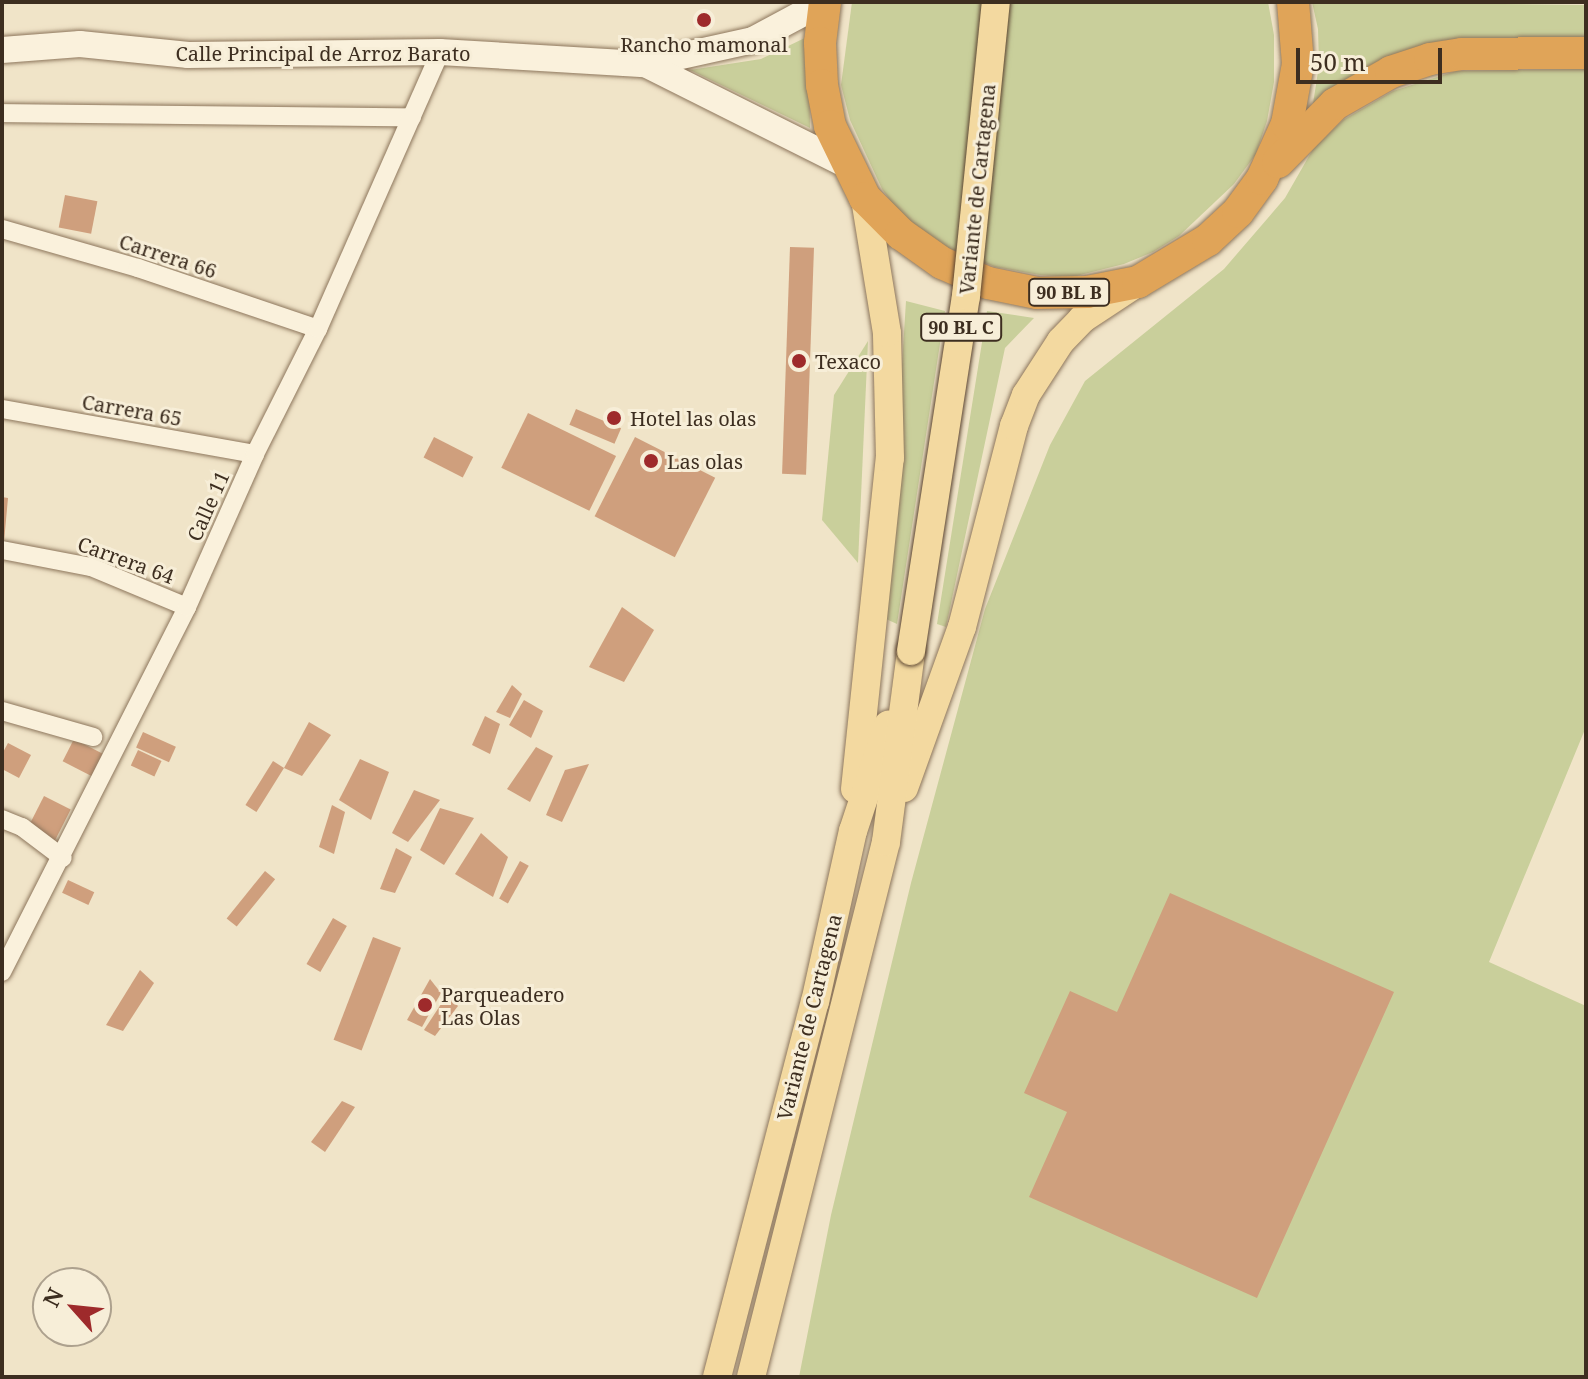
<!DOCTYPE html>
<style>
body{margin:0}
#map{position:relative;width:1588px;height:1379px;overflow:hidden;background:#f0e4c8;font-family:"Noto Serif",serif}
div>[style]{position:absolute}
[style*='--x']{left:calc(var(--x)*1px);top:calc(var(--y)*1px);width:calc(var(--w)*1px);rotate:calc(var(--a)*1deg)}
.green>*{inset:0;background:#c9cf9b}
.building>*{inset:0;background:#cf9f7d;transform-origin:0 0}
.roads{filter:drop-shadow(0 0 2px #8d765c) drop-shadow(0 0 2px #8d765c)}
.street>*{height:18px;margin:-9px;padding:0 9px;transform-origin:9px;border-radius:9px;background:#faf1dc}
.secondary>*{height:26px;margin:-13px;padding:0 13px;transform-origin:13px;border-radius:13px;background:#faf1dc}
.primary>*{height:28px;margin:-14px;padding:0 14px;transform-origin:14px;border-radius:14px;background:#f3d9a0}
.highway>*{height:32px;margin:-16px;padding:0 16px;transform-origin:16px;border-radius:16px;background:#e0a458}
.bridges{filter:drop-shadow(0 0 2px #5b4430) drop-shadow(0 0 2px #5b4430)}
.primary-bridge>*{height:28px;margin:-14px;padding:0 14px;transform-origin:14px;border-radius:14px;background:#f3d9a0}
.dots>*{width:22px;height:22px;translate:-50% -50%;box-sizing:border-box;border:4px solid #f7eed8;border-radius:50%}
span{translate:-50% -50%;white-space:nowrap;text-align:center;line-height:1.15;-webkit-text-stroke:6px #f7eed8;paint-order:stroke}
.shield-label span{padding:2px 6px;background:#f7eed8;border:2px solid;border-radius:6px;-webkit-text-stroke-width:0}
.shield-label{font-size:18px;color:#3d2e20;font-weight:700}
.poi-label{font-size:20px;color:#3d2e20}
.left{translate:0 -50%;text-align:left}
.street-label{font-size:20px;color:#3d2e20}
.frame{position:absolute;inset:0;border:4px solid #3d2e20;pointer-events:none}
.north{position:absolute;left:32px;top:1267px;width:80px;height:80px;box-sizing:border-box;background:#f7eed8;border:2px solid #ada18e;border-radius:50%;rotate:297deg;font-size:22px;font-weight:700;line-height:32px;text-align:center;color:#3d2e20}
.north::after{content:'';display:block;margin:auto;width:28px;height:36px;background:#9e2a2b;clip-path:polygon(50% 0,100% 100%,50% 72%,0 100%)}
.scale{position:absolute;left:1296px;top:48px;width:146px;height:36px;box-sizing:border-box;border:4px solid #3d2e20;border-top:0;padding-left:10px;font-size:24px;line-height:28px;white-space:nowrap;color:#3d2e20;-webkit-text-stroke:6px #f7eed8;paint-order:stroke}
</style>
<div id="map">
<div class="green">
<div style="clip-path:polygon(852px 2px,1268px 2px,1274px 35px,1274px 82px,1267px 121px,1256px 154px,1234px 184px,1179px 236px,1153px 252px,1124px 264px,1072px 277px,1040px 275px,995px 267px,941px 245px,899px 213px,882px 189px,850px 120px,841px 85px)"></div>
<div style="clip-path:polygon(1312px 2px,1586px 5px,1586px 43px,1396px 58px,1350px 77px,1313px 104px,1319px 65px,1318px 29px)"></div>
<div style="clip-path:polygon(809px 36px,810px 128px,690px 70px,761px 59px)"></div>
<div style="clip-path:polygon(1586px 69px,1586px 727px,1489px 962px,1586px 1006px,1586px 1377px,799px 1377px,831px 1215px,911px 883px,985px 609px,1050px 445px,1085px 381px,1224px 269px,1285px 198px,1313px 149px,1343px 120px,1393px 91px,1456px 71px)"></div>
<div style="clip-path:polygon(906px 301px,945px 311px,897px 624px,886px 619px)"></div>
<div style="clip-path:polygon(987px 311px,1034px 318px,1005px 348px,946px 627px,937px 624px)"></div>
<div style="clip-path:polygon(868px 341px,858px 563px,822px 520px,834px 395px)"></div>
</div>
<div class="building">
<div style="left:65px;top:195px;width:33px;height:33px;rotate:11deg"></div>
<div style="left:790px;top:247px;width:24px;height:227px;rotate:2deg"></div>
<div style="left:576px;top:409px;width:49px;height:17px;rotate:23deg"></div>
<div style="left:528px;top:413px;width:98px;height:61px;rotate:26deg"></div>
<div style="left:434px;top:437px;width:44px;height:23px;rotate:27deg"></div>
<div style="left:635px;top:437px;width:90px;height:89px;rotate:27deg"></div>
<div style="clip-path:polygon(2px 497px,8px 498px,4px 542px,2px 542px)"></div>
<div style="clip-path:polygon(622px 607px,654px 630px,624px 682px,589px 667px)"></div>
<div style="clip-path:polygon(512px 685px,522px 694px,510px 718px,496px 712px)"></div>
<div style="clip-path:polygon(524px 700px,543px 711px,531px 738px,509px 725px)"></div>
<div style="clip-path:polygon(485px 716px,500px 724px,490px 754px,472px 745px)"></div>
<div style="clip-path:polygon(309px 722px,331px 735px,302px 776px,284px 768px)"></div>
<div style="left:143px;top:732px;width:36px;height:17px;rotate:24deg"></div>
<div style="left:74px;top:739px;width:35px;height:25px;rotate:27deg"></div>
<div style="clip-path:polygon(8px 743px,31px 755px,19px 778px,2px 769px,2px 754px)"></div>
<div style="clip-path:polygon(536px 747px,553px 756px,530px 802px,507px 789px)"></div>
<div style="left:138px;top:750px;width:26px;height:17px;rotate:25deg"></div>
<div style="clip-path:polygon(360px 759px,389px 772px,371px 820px,339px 800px)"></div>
<div style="left:273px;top:761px;width:13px;height:52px;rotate:32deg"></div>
<div style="clip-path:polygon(589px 764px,562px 822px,546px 815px,565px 770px)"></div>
<div style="clip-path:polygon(414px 790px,440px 800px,408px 842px,392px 833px)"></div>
<div style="left:44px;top:796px;width:30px;height:35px;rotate:27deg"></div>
<div style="clip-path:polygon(332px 805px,345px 812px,334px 854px,319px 847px)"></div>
<div style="clip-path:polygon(440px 808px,474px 818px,444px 865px,420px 850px)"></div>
<div style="clip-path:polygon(481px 833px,508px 857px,493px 897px,455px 874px)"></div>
<div style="clip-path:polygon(396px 848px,412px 857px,395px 893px,380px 889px)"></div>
<div style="left:520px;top:861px;width:10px;height:43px;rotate:29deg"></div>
<div style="left:265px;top:871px;width:13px;height:61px;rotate:39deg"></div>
<div style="left:68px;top:880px;width:29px;height:14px;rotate:25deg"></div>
<div style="clip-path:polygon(1170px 893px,1394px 992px,1257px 1298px,1029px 1197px,1067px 1112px,1024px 1093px,1070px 991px,1117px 1012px)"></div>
<div style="left:333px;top:918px;width:16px;height:53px;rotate:30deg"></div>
<div style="left:373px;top:937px;width:30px;height:110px;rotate:21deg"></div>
<div style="clip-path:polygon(140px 970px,154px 983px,123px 1031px,106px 1025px)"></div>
<div style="clip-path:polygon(430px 979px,441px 993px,422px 1027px,407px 1020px)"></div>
<div style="clip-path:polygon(447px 995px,458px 1006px,435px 1036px,424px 1030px)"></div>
<div style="clip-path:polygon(342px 1101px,355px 1107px,325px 1152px,311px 1142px)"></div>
</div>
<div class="roads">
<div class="street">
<div style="--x:2;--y:113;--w:410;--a:0.6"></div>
<div style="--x:2;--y:229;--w:141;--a:16"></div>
<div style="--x:138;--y:268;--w:190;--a:18.7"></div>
<div style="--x:2;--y:409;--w:257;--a:10.1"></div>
<div style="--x:2;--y:550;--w:91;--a:10.8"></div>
<div style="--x:91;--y:567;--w:104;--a:22.6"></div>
<div style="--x:2;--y:711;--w:95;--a:15.9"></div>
<div style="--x:2;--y:819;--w:22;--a:22"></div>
<div style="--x:22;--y:827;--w:51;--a:37.1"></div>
<div style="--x:2;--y:972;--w:409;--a:-63.1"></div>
<div style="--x:187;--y:607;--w:167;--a:-66"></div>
<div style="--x:255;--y:454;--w:140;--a:-63.3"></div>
<div style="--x:318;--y:329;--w:303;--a:-66.2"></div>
</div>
<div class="secondary">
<div style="--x:2;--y:50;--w:78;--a:-4.4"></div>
<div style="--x:80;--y:44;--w:109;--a:5.8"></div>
<div style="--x:188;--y:55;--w:252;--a:-0.7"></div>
<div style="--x:440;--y:52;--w:205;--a:3.4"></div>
<div style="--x:645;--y:64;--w:111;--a:-12.5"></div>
<div style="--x:753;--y:40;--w:81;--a:-28.2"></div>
<div style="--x:645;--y:64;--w:226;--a:26.6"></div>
</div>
<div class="primary">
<div style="--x:904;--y:788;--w:171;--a:-70.2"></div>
<div style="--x:962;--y:627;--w:208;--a:-75.5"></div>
<div style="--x:1014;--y:426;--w:33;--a:-69"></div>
<div style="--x:1026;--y:395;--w:64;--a:-57.1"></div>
<div style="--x:1061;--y:341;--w:30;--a:-46"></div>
<div style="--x:1082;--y:319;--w:64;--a:-33.4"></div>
<div style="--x:855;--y:789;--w:333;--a:-84"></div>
<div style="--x:890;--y:458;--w:125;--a:-91.4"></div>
<div style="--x:887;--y:333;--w:137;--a:-99.3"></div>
<div style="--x:717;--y:1377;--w:388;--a:-75.4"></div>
<div style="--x:815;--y:1002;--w:175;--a:-77.5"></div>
<div style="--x:853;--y:831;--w:112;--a:-71.7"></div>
<div style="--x:751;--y:1377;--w:552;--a:-75.84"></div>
<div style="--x:886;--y:842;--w:193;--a:-82.5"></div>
</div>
<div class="highway">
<div style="--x:825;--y:2;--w:41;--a:97"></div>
<div style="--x:820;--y:43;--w:42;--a:87.3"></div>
<div style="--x:822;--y:85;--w:42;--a:79"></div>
<div style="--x:830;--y:126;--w:80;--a:64.1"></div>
<div style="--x:865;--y:198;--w:51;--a:45"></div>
<div style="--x:901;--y:234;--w:50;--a:35.3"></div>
<div style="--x:942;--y:263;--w:50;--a:23.5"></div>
<div style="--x:988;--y:283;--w:50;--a:11.5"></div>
<div style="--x:1037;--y:293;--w:50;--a:-1.1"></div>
<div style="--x:1087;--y:292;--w:52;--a:-11.1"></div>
<div style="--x:1138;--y:282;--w:82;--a:-31"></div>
<div style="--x:1208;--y:240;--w:41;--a:-43"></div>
<div style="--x:1238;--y:212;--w:41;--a:-54"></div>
<div style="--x:1262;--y:179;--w:60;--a:-65.6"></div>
<div style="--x:1287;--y:124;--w:61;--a:-79.6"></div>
<div style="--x:1298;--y:64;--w:62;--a:-94.6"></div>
<div style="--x:1278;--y:162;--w:81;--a:-45.5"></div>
<div style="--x:1335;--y:104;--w:64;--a:-29.7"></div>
<div style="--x:1391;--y:72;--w:41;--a:-18.4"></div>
<div style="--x:1430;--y:59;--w:32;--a:-9"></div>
<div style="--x:1462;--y:54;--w:124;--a:-0.5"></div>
</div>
</div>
<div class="bridges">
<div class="primary-bridge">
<div style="--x:911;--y:651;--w:359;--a:-81.2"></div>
<div style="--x:966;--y:296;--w:296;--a:-84.2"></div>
</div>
</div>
<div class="dots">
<div style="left:704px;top:20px;background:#9e2a2b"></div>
<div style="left:799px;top:361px;background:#9e2a2b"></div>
<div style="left:614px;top:418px;background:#9e2a2b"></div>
<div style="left:651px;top:461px;background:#9e2a2b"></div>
<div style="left:425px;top:1005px;background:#9e2a2b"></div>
</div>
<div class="shield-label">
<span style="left:1069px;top:292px">90 BL B</span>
<span style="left:961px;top:327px">90 BL C</span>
</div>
<div class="poi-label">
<span style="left:704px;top:44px">Rancho mamonal</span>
<span class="left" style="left:815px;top:361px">Texaco</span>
<span class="left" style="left:630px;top:418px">Hotel las olas</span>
<span class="left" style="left:667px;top:461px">Las olas</span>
<span class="left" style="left:441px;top:1006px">Parqueadero<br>Las Olas</span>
</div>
<div class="street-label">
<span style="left:323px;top:53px">Calle Principal de Arroz Barato</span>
<span style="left:977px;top:189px;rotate:-84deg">Variante de Cartagena</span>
<span style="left:168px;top:256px;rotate:18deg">Carrera 66</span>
<span style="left:132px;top:410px;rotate:10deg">Carrera 65</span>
<span style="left:208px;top:506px;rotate:-66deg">Calle 11</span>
<span style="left:126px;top:560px;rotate:20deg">Carrera 64</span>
<span style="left:809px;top:1017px;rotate:-76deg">Variante de Cartagena</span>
</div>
<div class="frame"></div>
<div class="north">N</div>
<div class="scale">50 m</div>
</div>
